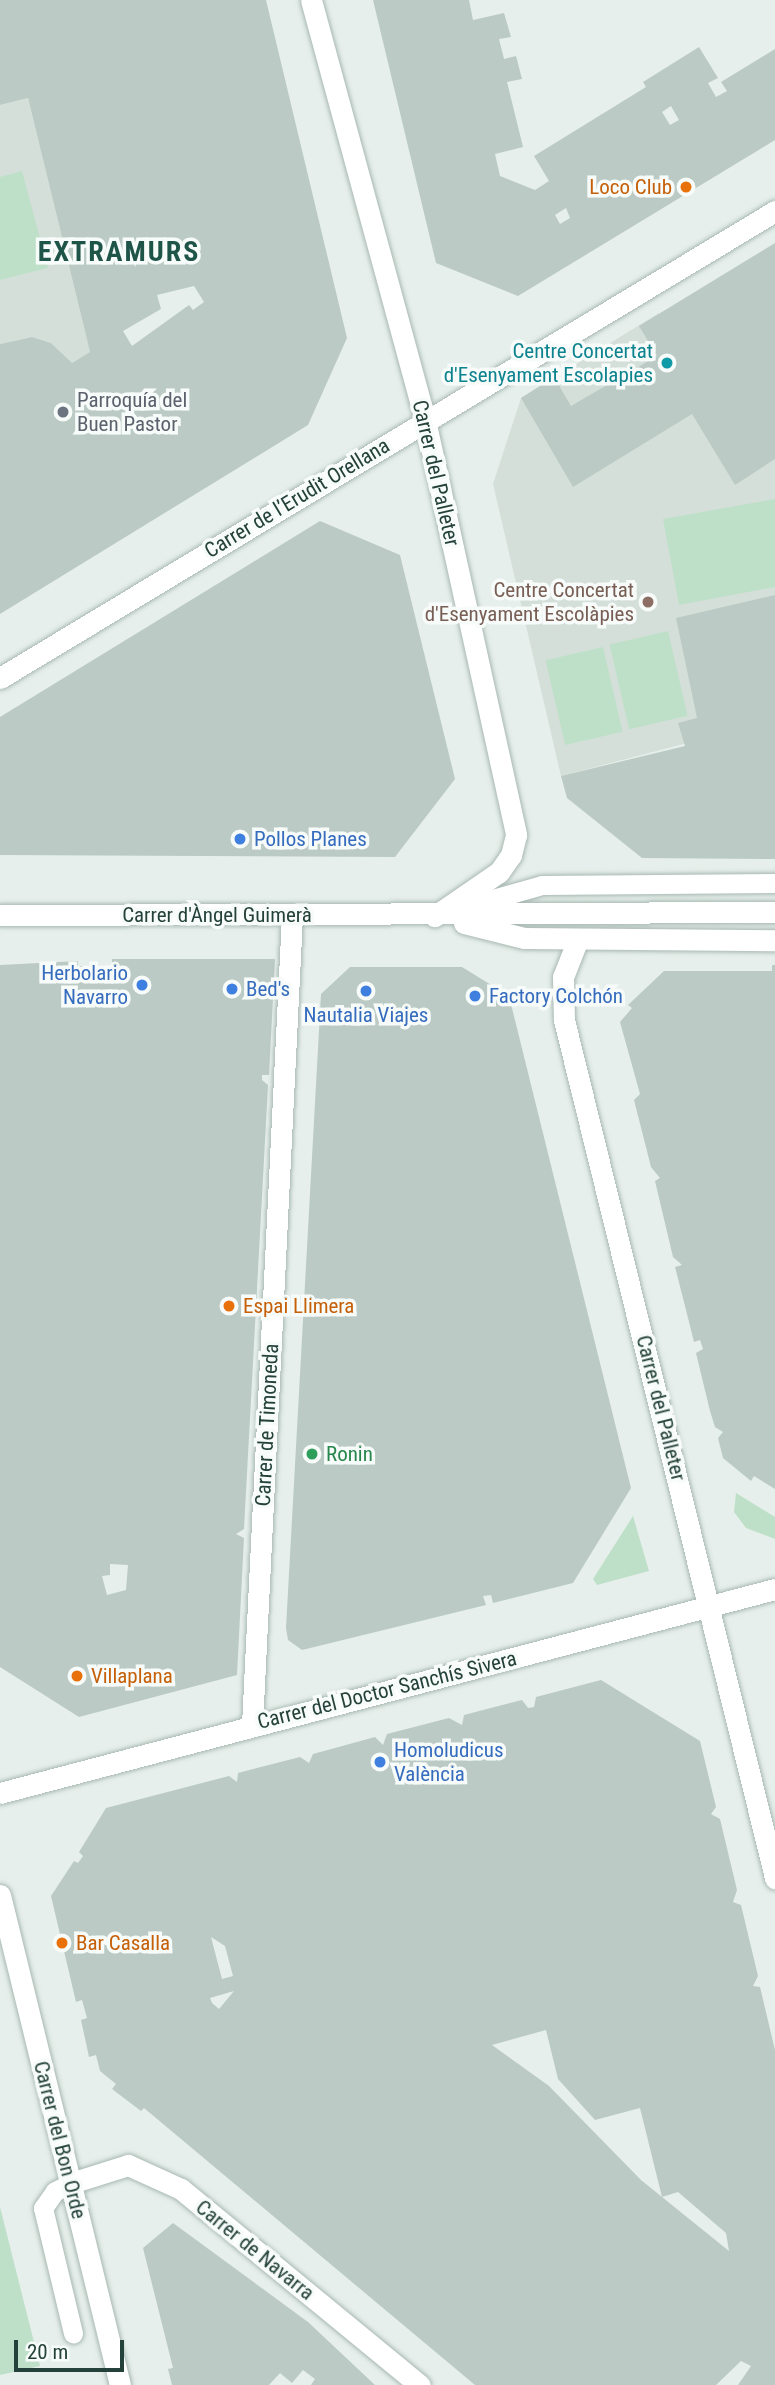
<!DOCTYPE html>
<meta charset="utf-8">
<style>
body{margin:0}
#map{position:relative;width:775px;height:2385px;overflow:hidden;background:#e6efeb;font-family:"Roboto Condensed",sans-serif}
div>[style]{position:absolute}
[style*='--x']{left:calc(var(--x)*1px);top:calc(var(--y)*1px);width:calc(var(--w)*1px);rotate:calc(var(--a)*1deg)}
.built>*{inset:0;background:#d4dfda}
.green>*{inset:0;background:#bfe0c8;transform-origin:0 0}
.building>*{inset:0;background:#bbcac4}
.roads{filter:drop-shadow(0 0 2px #a8b8b2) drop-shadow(0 0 2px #a8b8b2)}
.service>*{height:19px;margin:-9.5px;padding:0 9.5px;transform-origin:9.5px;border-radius:9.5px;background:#fff}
.minor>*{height:21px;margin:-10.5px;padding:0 10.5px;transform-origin:10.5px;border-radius:10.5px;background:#fff}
.secondary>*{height:21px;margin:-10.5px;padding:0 10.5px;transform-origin:10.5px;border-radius:10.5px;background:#fff}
.dots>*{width:19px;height:19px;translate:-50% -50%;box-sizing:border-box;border:4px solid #f7fbf9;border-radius:50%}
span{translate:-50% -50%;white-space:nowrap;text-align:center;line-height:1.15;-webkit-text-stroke:7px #f7fbf9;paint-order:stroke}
.food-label{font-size:21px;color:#c56008}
.right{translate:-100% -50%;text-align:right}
.left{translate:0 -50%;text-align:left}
.culture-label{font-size:21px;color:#0d838f}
.worship-label{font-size:21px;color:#5b616d}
.street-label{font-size:21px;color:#24423a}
.education-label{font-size:21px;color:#785e54}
.shop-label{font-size:21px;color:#366cbe}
.leisure-label{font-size:21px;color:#27864d}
.district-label{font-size:28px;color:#1f5548;font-weight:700;letter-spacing:2px}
.scale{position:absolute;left:14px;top:2340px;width:110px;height:32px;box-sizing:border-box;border:4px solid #24423a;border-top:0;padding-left:9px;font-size:21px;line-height:24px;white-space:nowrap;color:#24423a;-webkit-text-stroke:5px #f7fbf9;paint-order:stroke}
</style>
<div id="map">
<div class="built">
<div style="clip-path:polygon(28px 98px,90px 352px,72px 363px,51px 343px,32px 337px,0 344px,0 105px)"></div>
<div style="clip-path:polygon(775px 243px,775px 720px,561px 776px,493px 484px,521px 398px,659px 313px,712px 401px)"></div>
</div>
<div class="green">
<div style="clip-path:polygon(22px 171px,48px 268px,0 280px,0 177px)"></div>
<div style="clip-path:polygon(775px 499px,775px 587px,679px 605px,663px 519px)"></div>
<div style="left:668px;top:631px;width:87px;height:60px;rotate:77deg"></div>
<div style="left:603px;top:647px;width:87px;height:59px;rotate:77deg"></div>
<div style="clip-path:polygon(736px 1493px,775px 1517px,775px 1539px,746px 1528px,734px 1512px)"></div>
<div style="clip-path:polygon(633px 1516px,649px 1571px,597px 1585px,593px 1579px)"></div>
<div style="clip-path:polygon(0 2207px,40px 2366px,0 2375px)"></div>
</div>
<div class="building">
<div style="clip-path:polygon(evenodd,0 0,266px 0,347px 338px,308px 425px,0 614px,0 344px,32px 337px,51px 343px,72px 363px,90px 352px,28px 98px,0 105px,0 0,194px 286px,204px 302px,193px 310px,189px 305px,132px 346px,123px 331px,161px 309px,157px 295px,194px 286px)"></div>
<div style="clip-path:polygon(evenodd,373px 0,469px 0,473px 20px,504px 13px,511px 37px,499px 39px,504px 59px,516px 56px,522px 79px,507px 82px,523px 147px,495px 154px,500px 176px,535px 190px,549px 181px,534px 156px,646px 87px,643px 82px,699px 47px,718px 78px,708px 83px,716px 97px,727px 91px,721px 82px,775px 49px,775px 140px,518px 296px,436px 263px,373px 0,671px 106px,679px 120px,670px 125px,662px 112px,671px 106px,373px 0,566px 208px,570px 218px,560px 224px,555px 215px,566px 208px)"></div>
<div style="clip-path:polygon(775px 243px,775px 459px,735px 485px,692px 414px,573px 487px,521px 398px,554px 377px,571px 406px,657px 356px,639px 326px)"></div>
<div style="clip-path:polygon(320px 521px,400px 555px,455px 779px,395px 857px,0 855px,0 717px)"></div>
<div style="clip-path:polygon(775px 595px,775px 859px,642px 858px,567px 798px,561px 776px,685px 746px,678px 723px,697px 718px,676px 618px)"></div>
<div style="clip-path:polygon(evenodd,112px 959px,275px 959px,269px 1075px,262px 1075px,262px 1080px,268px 1085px,244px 1529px,236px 1534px,244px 1538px,237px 1675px,79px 1717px,0 1667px,0 965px,78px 961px,78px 966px,112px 966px,112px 959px,110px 1564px,128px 1565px,126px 1590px,107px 1595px,102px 1576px,110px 1575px,110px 1564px)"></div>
<div style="clip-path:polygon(772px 965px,775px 965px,775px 1489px,754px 1476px,751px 1481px,723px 1458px,718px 1438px,723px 1432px,715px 1427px,710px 1411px,696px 1353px,703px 1349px,700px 1340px,694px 1342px,684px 1302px,675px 1267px,682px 1265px,673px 1257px,655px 1181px,660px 1178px,651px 1167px,634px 1100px,640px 1094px,620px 1022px,632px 1008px,628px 1005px,664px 971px,772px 971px)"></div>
<div style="clip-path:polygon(350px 967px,462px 967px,509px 996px,631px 1488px,573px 1583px,493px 1603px,491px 1595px,483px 1596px,486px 1605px,302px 1650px,288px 1640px,286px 1628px,321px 994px)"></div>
<div style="clip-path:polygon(evenodd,601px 1680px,700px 1741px,716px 1807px,711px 1814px,720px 1819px,737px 1890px,733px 1902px,741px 1905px,758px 1976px,753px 1986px,760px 1987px,775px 2050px,775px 2385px,738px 2385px,751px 2366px,741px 2361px,716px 2385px,475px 2385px,144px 2108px,141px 2111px,112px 2089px,116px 2084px,100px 2071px,96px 2055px,89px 2057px,81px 2020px,87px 2018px,82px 2000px,76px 2002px,51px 1896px,74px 1861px,78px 1863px,83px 1856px,79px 1852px,106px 1808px,229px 1776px,237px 1782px,238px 1773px,300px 1757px,309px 1763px,313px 1754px,375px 1737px,383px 1745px,387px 1734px,449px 1718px,462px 1725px,464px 1715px,522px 1700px,528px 1708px,534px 1707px,536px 1697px,601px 1680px,211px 1937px,225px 1946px,233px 1976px,222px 1979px,211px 1937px,601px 1680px,234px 1991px,219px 2009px,212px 2003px,210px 1998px,234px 1991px,601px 1680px,546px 2030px,558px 2079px,595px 2120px,640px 2108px,662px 2197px,678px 2192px,726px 2233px,729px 2251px,662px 2197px,641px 2180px,549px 2086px,492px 2045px,546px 2030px)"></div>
<div style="clip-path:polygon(173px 2223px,308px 2322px,375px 2385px,311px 2385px,315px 2379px,303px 2370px,292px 2383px,280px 2373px,269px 2385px,172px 2385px,168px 2369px,173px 2368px,143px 2248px)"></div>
</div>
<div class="roads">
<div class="service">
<div style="--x:454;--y:910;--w:91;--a:-15.9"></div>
<div style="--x:542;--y:885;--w:233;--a:-0.5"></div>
<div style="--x:71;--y:2183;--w:18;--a:153"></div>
<div style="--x:55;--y:2191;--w:21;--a:125"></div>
<div style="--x:43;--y:2208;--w:129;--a:76.5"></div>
</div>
<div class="minor">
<div style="--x:311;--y:0;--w:435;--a:74.8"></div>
<div style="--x:425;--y:420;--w:425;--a:77.6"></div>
<div style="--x:516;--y:835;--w:21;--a:104"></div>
<div style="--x:511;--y:855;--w:21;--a:125"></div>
<div style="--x:499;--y:872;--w:78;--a:145.5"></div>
<div style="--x:0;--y:678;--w:905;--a:-31.07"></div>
<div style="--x:578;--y:939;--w:41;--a:111.5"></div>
<div style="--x:563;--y:977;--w:43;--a:88.7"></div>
<div style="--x:564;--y:1020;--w:884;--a:76.18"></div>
<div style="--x:252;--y:1725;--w:811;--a:-87.17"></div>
<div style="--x:0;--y:1793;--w:801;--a:-14.75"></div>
<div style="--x:0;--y:1895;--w:504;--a:76.24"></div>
<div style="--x:71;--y:2183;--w:60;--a:-17.5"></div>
<div style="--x:128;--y:2165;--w:58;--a:24.4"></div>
<div style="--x:181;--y:2189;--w:309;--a:39.4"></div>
</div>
<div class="secondary">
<div style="--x:0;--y:915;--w:775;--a:-0.22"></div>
<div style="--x:464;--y:923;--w:62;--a:14"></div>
<div style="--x:524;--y:938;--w:251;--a:0.5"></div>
</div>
</div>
<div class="dots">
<div style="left:686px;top:187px;background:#e8710a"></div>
<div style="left:667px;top:363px;background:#0f9aa8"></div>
<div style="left:63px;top:412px;background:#6b7280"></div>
<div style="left:648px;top:602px;background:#8d6e63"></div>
<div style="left:240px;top:839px;background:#3f7fe0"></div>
<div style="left:142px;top:985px;background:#3f7fe0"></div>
<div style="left:232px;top:989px;background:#3f7fe0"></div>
<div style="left:366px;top:991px;background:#3f7fe0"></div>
<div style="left:475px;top:996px;background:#3f7fe0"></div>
<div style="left:229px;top:1306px;background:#e8710a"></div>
<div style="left:312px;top:1454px;background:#2e9e5b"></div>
<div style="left:77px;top:1676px;background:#e8710a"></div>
<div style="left:380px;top:1762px;background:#3f7fe0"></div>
<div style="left:62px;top:1943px;background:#e8710a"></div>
</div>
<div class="food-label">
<span class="right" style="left:672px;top:187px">Loco Club</span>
<span class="left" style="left:243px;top:1306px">Espai Llimera</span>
<span class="left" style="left:91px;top:1676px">Villaplana</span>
<span class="left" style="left:76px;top:1943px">Bar Casalla</span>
</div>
<div class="culture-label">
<span class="right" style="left:653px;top:363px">Centre Concertat<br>d'Esenyament Escolapies</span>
</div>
<div class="worship-label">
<span class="left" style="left:77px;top:412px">Parroquía del<br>Buen Pastor</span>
</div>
<div class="street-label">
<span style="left:436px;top:473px;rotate:77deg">Carrer del Palleter</span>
<span style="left:297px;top:498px;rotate:-31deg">Carrer de l’Erudit Orellana</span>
<span style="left:217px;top:915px">Carrer d'Àngel Guimerà</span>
<span style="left:661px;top:1408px;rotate:76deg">Carrer del Palleter</span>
<span style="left:267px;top:1425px;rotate:-87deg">Carrer de Timoneda</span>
<span style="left:387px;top:1690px;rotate:-14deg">Carrer del Doctor Sanchís Sivera</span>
<span style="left:60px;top:2140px;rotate:76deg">Carrer del Bon Orde</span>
<span style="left:255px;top:2250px;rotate:39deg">Carrer de Navarra</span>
</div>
<div class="education-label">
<span class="right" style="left:634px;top:602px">Centre Concertat<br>d'Esenyament Escolàpies</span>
</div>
<div class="shop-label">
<span class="left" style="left:254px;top:839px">Pollos Planes</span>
<span class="right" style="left:128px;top:985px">Herbolario<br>Navarro</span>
<span class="left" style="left:246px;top:989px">Bed's</span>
<span class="left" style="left:489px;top:996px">Factory Colchón</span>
<span style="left:366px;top:1015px">Nautalia Viajes</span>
<span class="left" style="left:394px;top:1762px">Homoludicus<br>València</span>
</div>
<div class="leisure-label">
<span class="left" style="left:326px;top:1454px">Ronin</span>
</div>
<div class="district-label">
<span style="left:119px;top:252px">EXTRAMURS</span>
</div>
<div class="scale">20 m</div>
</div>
